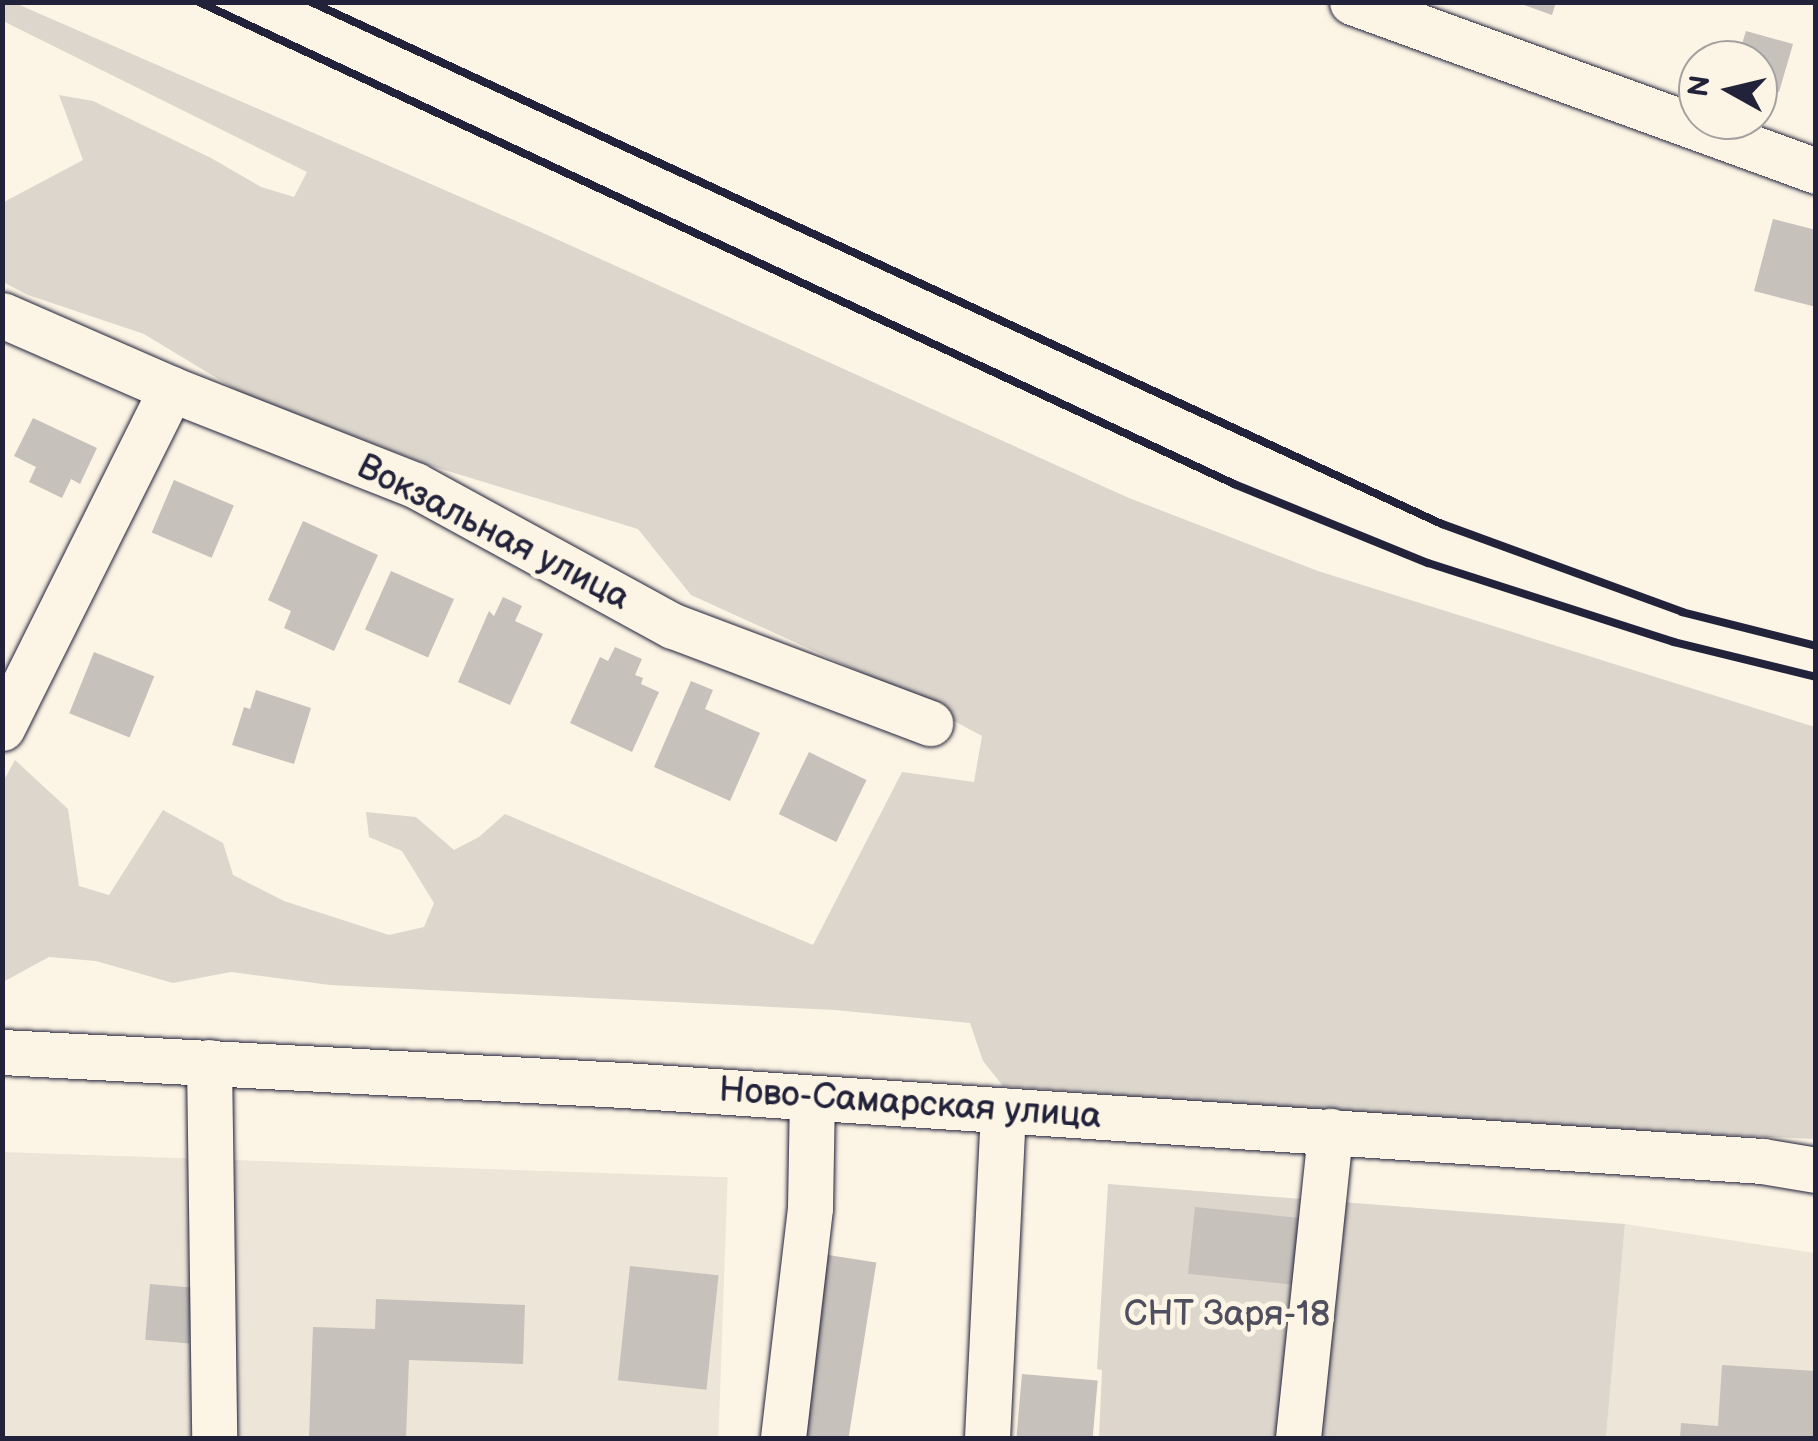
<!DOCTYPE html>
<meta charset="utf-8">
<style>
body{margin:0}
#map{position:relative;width:1818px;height:1441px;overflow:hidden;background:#fcf5e5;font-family:"Balsamiq Sans",sans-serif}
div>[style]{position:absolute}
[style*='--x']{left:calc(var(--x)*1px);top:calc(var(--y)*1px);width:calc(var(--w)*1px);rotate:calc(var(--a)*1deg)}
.built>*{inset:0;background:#ece5d8;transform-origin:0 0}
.green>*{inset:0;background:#dcd6cc}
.building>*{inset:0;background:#c6c1bb;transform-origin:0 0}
.roads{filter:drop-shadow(0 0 2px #22223b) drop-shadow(0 0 2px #22223b)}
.minor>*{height:45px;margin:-22.5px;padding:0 22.5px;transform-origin:22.5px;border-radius:22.5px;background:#fcf5e5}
.rail>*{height:8px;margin:-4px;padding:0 4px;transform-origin:4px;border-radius:4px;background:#22223b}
span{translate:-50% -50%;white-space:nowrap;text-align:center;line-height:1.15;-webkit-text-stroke:10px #fcf5e5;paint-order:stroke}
.street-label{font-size:35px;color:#22223b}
.park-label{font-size:35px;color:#504f5f}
.frame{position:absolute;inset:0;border:5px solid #22223b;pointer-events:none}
.north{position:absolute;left:1678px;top:40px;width:100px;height:100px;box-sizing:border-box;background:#fcf5e5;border:2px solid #a5a1a1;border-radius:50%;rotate:278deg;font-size:28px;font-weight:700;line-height:40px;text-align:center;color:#22223b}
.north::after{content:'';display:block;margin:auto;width:35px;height:45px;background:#22223b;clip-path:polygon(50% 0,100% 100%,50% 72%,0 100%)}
</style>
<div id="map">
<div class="built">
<div style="left:3px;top:1152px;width:725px;height:286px;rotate:2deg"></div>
<div style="clip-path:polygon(1625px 1224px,1815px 1253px,1815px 1438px,1606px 1438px)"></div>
</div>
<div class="green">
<div style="clip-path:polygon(15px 3px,532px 228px,1129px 498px,1318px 571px,1815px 727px,1815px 1139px,1458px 1123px,1003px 1086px,983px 1061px,970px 1023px,835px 1010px,330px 985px,231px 972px,173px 983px,96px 961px,49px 957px,3px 982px,3px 782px,15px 760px,68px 809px,79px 886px,109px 895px,163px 810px,223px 843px,233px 875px,284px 901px,389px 935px,424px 927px,434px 903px,402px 851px,369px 837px,366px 812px,416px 817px,454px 850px,479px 837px,505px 814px,813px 945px,902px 772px,974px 782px,982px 736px,878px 680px,691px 595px,638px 529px,428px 465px,238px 391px,144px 334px,28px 295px,3px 282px,2px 203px,83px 160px,59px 95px,93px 101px,211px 158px,261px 187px,294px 197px,307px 172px,3px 21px,3px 5px)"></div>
<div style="clip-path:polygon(1108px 1184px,1625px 1224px,1606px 1438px,1099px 1438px,1102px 1370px,1097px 1369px)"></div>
</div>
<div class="building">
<div style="clip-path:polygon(1516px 2px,1556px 2px,1552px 15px)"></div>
<div style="clip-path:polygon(1746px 31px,1793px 44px,1779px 92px,1758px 86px,1758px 60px,1737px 60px)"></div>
<div style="clip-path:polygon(1773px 219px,1816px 230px,1816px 307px,1754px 291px)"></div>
<div style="clip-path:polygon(33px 418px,97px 448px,80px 484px,71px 479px,62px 498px,29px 482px,36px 467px,14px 456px)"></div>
<div style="left:174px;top:480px;width:65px;height:57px;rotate:23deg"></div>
<div style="clip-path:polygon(303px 521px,378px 555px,334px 651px,284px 628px,291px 611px,268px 600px)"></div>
<div style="left:391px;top:571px;width:69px;height:64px;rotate:24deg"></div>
<div style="clip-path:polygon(503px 597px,522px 606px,515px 621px,543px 634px,510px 705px,458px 682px,489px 611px,494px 616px)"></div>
<div style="clip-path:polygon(615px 647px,642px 659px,635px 675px,643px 678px,641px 684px,659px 692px,632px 752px,570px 723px,600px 657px,608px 661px)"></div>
<div style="left:94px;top:652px;width:65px;height:66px;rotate:22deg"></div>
<div style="clip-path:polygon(691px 681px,713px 690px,705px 709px,760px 733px,730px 801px,654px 767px)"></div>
<div style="clip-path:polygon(256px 690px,311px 708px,294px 764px,232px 745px,244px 707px,250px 709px)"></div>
<div style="left:809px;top:752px;width:64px;height:69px;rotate:26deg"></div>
<div style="left:1195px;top:1207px;width:118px;height:67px;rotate:6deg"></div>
<div style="left:822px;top:1254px;width:55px;height:186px;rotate:9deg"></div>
<div style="left:630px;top:1266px;width:89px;height:115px;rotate:6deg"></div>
<div style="left:150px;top:1284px;width:44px;height:56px;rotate:5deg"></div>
<div style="clip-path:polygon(376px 1299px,525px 1305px,523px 1364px,409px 1360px,406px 1438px,309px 1438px,313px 1327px,375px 1329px)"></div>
<div style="clip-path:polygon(1722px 1365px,1816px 1371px,1816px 1438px,1680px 1438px,1681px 1423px,1718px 1426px)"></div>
<div style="left:1022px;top:1374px;width:76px;height:64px;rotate:5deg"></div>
</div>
<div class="roads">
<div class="minor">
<div style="--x:1352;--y:2;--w:494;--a:20"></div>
<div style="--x:2;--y:315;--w:184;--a:23.6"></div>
<div style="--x:171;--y:389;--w:262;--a:21.5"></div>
<div style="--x:415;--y:485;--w:294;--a:28.7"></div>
<div style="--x:673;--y:626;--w:275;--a:20.7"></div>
<div style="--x:2;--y:728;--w:379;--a:-63.5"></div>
<div style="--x:2;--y:1052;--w:623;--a:3.04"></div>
<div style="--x:624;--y:1085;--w:1141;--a:3.82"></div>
<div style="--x:1762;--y:1161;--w:55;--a:9.5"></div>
<div style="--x:209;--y:1062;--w:376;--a:89.2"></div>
<div style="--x:783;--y:1438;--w:232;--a:-83.3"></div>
<div style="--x:810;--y:1208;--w:110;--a:-89"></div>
<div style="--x:987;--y:1438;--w:328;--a:-87.2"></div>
<div style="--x:1298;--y:1438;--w:309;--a:-84"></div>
</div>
</div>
<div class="rail">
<div style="--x:199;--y:2;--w:1142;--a:24.97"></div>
<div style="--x:1234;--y:484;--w:209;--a:22.2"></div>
<div style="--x:1428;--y:563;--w:258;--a:17.8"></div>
<div style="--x:1674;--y:642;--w:146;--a:13.8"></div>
<div style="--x:311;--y:2;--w:1246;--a:24.78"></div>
<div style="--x:1442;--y:524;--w:256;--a:20.1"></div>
<div style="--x:1682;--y:612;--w:138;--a:14.2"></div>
</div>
<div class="street-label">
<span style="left:493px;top:533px;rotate:27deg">Вокзальная улица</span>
<span style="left:910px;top:1104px;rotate:4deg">Ново-Самарская улица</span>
</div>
<div class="park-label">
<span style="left:1227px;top:1315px">СНТ Заря-18</span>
</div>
<div class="frame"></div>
<div class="north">N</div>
</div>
